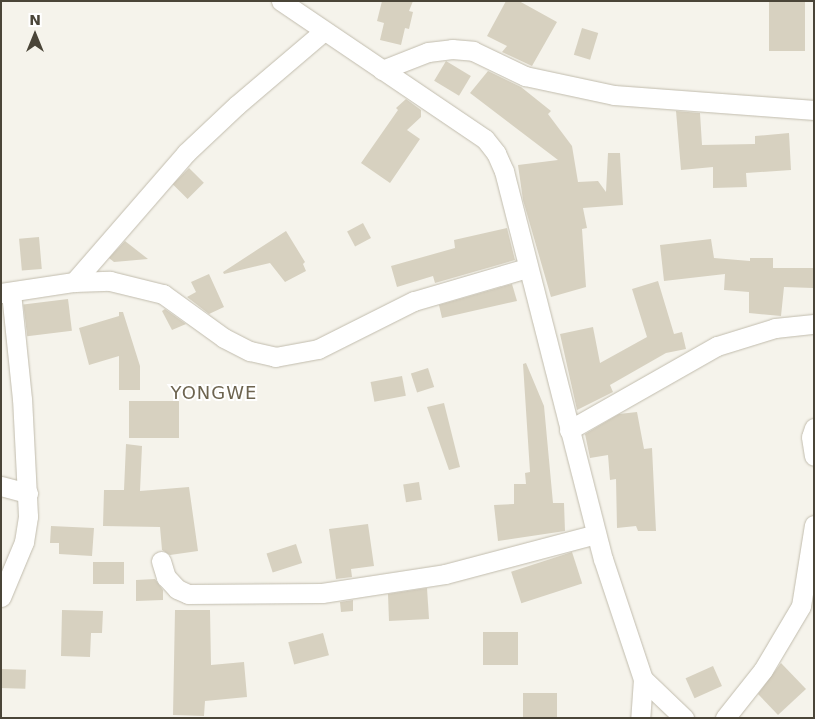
<!DOCTYPE html>
<style>
body{margin:0}
#map{position:relative;width:815px;height:719px;overflow:hidden;background:#f5f3eb;font-family:"DejaVu Sans",sans-serif}
div>[style]{position:absolute}
[style*='--x']{left:calc(var(--x)*1px);top:calc(var(--y)*1px);width:calc(var(--w)*1px);rotate:calc(var(--a)*1deg)}
.building>*{inset:0;background:#d7d1c0;transform-origin:0 0}
.roads{filter:drop-shadow(0 0 1px #c1bcad) drop-shadow(0 0 1px #c1bcad)}
.minor>*{height:19px;margin:-9.5px;padding:0 9.5px;transform-origin:9.5px;border-radius:9.5px;background:#fff}
span{translate:-50% -50%;white-space:nowrap;text-align:center;line-height:1.15;-webkit-text-stroke:4px #fff;paint-order:stroke}
.quarter-label{font-size:18px;color:#6d644f;letter-spacing:1px}
.frame{position:absolute;inset:0;border:2px solid #4a4538;pointer-events:none}
.north{position:absolute;left:10px;top:10px;width:50px;height:50px;-webkit-text-stroke:4px #fff;paint-order:stroke;rotate:0deg;font-size:14px;font-weight:700;line-height:20px;text-align:center;color:#4a4538}
.north::after{content:'';display:block;margin:auto;width:18px;height:22px;background:#4a4538;clip-path:polygon(50% 0,100% 100%,50% 72%,0 100%)}
</style>
<div id="map">
<div class="building">
<div style="clip-path:polygon(382px 1px,413px 1px,409px 11px,413px 12px,409px 29px,405px 28px,401px 45px,380px 40px,384px 23px,377px 21px)"></div>
<div style="clip-path:polygon(506px 1px,519px 1px,557px 22px,532px 66px,502px 52px,507px 46px,487px 36px)"></div>
<div style="left:769px;top:1px;width:36px;height:50px"></div>
<div style="left:582px;top:28px;width:17px;height:28px;rotate:17deg"></div>
<div style="left:446px;top:61px;width:29px;height:23px;rotate:31deg"></div>
<div style="clip-path:polygon(488px 71px,521px 87px,551px 111px,548px 114px,572px 146px,578px 182px,598px 181px,606px 192px,608px 153px,620px 153px,623px 205px,583px 208px,587px 228px,582px 229px,586px 287px,551px 297px,523px 200px,518px 165px,558px 160px,470px 93px)"></div>
<div style="clip-path:polygon(406px 99px,421px 110px,421px 117px,407px 130px,420px 139px,390px 183px,361px 163px,398px 110px,396px 108px)"></div>
<div style="clip-path:polygon(676px 111px,700px 113px,702px 145px,755px 144px,755px 136px,789px 133px,791px 170px,746px 173px,747px 187px,713px 188px,713px 167px,681px 170px)"></div>
<div style="left:189px;top:168px;width:21px;height:23px;rotate:45deg"></div>
<div style="left:363px;top:223px;width:17px;height:18px;rotate:62deg"></div>
<div style="clip-path:polygon(507px 228px,515px 260px,435px 283px,433px 276px,397px 287px,391px 266px,455px 248px,454px 240px)"></div>
<div style="clip-path:polygon(286px 231px,305px 262px,303px 264px,306px 271px,285px 282px,270px 263px,224px 274px,223px 272px)"></div>
<div style="left:39px;top:237px;width:32px;height:20px;rotate:85deg"></div>
<div style="clip-path:polygon(711px 239px,714px 258px,750px 261px,750px 258px,773px 258px,773px 268px,813px 268px,813px 288px,784px 287px,781px 316px,749px 313px,749px 292px,724px 290px,725px 274px,664px 281px,660px 245px)"></div>
<div style="clip-path:polygon(125px 241px,148px 259px,114px 262px,109px 258px)"></div>
<div style="clip-path:polygon(209px 274px,224px 307px,209px 314px,187px 297px,196px 292px,191px 282px)"></div>
<div style="clip-path:polygon(658px 281px,674px 334px,682px 332px,686px 349px,666px 353px,610px 385px,613px 392px,577px 410px,560px 334px,593px 327px,600px 363px,647px 337px,632px 289px)"></div>
<div style="clip-path:polygon(512px 284px,517px 301px,442px 318px,439px 305px)"></div>
<div style="left:68px;top:299px;width:32px;height:45px;rotate:83deg"></div>
<div style="clip-path:polygon(165px 309px,186px 324px,172px 330px,162px 311px)"></div>
<div style="clip-path:polygon(119px 312px,123px 312px,140px 366px,140px 390px,119px 390px,119px 356px,89px 365px,79px 328px,119px 316px)"></div>
<div style="clip-path:polygon(526px 363px,544px 406px,553px 503px,564px 503px,565px 531px,498px 541px,494px 505px,514px 504px,514px 484px,526px 484px,525px 473px,530px 472px,523px 364px)"></div>
<div style="left:428px;top:368px;width:20px;height:18px;rotate:72deg"></div>
<div style="left:402px;top:376px;width:20px;height:32px;rotate:79deg"></div>
<div style="left:179px;top:401px;width:37px;height:50px;rotate:90deg"></div>
<div style="clip-path:polygon(444px 403px,460px 467px,449px 470px,427px 407px)"></div>
<div style="clip-path:polygon(637px 412px,644px 449px,652px 448px,656px 531px,638px 531px,636px 526px,617px 528px,616px 479px,610px 480px,608px 455px,590px 458px,585px 434px,619px 414px)"></div>
<div style="clip-path:polygon(126px 444px,142px 446px,140px 491px,189px 487px,198px 551px,170px 555px,162px 550px,160px 527px,103px 526px,104px 490px,124px 490px)"></div>
<div style="left:419px;top:482px;width:18px;height:16px;rotate:81deg"></div>
<div style="clip-path:polygon(368px 524px,374px 566px,351px 569px,352px 577px,336px 579px,329px 529px)"></div>
<div style="clip-path:polygon(51px 526px,94px 528px,92px 556px,59px 554px,59px 543px,50px 543px)"></div>
<div style="left:296px;top:544px;width:20px;height:31px;rotate:72deg"></div>
<div style="left:572px;top:552px;width:33px;height:64px;rotate:72deg"></div>
<div style="left:93px;top:562px;width:31px;height:22px"></div>
<div style="clip-path:polygon(155px 579px,163px 590px,163px 600px,136px 601px,136px 580px)"></div>
<div style="clip-path:polygon(427px 588px,429px 619px,389px 621px,388px 594px)"></div>
<div style="clip-path:polygon(353px 600px,353px 611px,341px 612px,340px 602px)"></div>
<div style="clip-path:polygon(62px 610px,103px 611px,102px 633px,91px 633px,90px 657px,61px 656px)"></div>
<div style="clip-path:polygon(175px 610px,210px 610px,211px 665px,244px 662px,247px 697px,205px 701px,204px 716px,173px 715px)"></div>
<div style="left:483px;top:632px;width:35px;height:33px"></div>
<div style="left:323px;top:633px;width:23px;height:36px;rotate:75deg"></div>
<div style="clip-path:polygon(781px 663px,806px 689px,778px 715px,758px 694px)"></div>
<div style="left:713px;top:666px;width:22px;height:30px;rotate:66deg"></div>
<div style="left:1px;top:669px;width:25px;height:19px;rotate:2deg"></div>
<div style="left:523px;top:693px;width:34px;height:25px"></div>
</div>
<div class="roads">
<div class="minor">
<div style="--x:281;--y:1;--w:246;--a:34.1"></div>
<div style="--x:485;--y:139;--w:18;--a:52"></div>
<div style="--x:496;--y:153;--w:20;--a:66"></div>
<div style="--x:504;--y:171;--w:400;--a:75.7"></div>
<div style="--x:603;--y:559;--w:126;--a:71.6"></div>
<div style="--x:643;--y:679;--w:39;--a:94"></div>
<div style="--x:382;--y:70;--w:49;--a:-21.4"></div>
<div style="--x:428;--y:52;--w:24;--a:-7"></div>
<div style="--x:452;--y:49;--w:21;--a:5"></div>
<div style="--x:473;--y:51;--w:58;--a:25.7"></div>
<div style="--x:525;--y:76;--w:91;--a:12.1"></div>
<div style="--x:614;--y:95;--w:201;--a:4.3"></div>
<div style="--x:74;--y:282;--w:36;--a:-2"></div>
<div style="--x:110;--y:281;--w:55;--a:13.8"></div>
<div style="--x:163;--y:294;--w:75;--a:35.8"></div>
<div style="--x:224;--y:338;--w:29;--a:27"></div>
<div style="--x:250;--y:351;--w:26;--a:13"></div>
<div style="--x:275;--y:357;--w:44;--a:-10.5"></div>
<div style="--x:318;--y:349;--w:107;--a:-26.6"></div>
<div style="--x:414;--y:301;--w:118;--a:-16.3"></div>
<div style="--x:1;--y:293;--w:74;--a:-8.6"></div>
<div style="--x:74;--y:282;--w:171;--a:-49"></div>
<div style="--x:186;--y:153;--w:70;--a:-43.3"></div>
<div style="--x:237;--y:105;--w:114;--a:-40.4"></div>
<div style="--x:814;--y:428;--w:9;--a:108"></div>
<div style="--x:811;--y:437;--w:19;--a:81"></div>
<div style="--x:569;--y:430;--w:170;--a:-29.6"></div>
<div style="--x:717;--y:346;--w:61;--a:-17.2"></div>
<div style="--x:775;--y:328;--w:39;--a:-6"></div>
<div style="--x:1;--y:486;--w:28;--a:15"></div>
<div style="--x:161;--y:561;--w:17;--a:73"></div>
<div style="--x:166;--y:577;--w:16;--a:47"></div>
<div style="--x:177;--y:589;--w:12;--a:24"></div>
<div style="--x:188;--y:594;--w:134;--a:-0.4"></div>
<div style="--x:322;--y:593;--w:124;--a:-8.8"></div>
<div style="--x:445;--y:574;--w:156;--a:-14.8"></div>
<div style="--x:1;--y:597;--w:60;--a:-67.3"></div>
<div style="--x:24;--y:542;--w:26;--a:-81"></div>
<div style="--x:28;--y:516;--w:117;--a:-92.9"></div>
<div style="--x:22;--y:399;--w:107;--a:-95.9"></div>
<div style="--x:643;--y:679;--w:57;--a:43.6"></div>
<div style="--x:725;--y:718;--w:61;--a:-51.6"></div>
<div style="--x:763;--y:670;--w:74;--a:-59.3"></div>
<div style="--x:801;--y:606;--w:82;--a:-80.9"></div>
</div>
</div>
<div class="quarter-label">
<span style="left:214px;top:393px">YONGWE</span>
</div>
<div class="frame"></div>
<div class="north">N</div>
</div>
